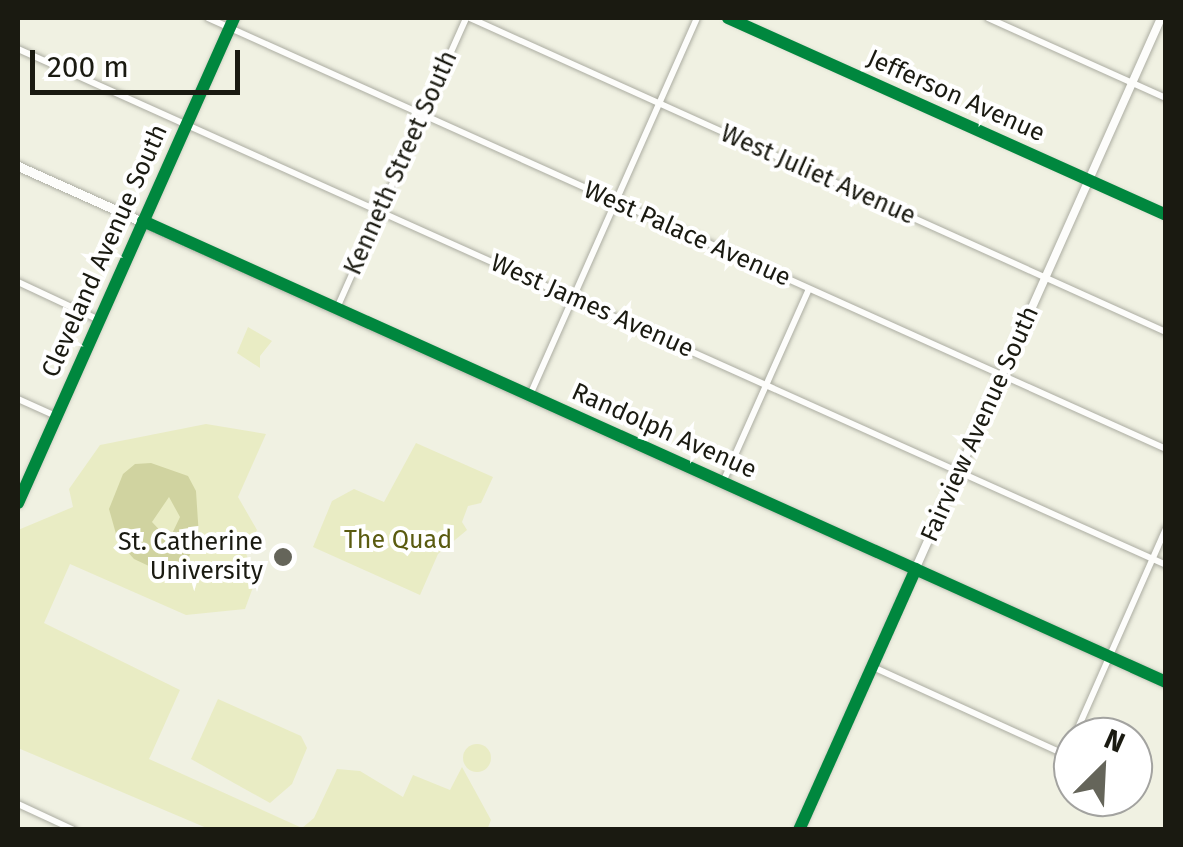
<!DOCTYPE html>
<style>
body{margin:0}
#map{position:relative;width:1183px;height:847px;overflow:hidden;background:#f0f1e2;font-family:"Fira Sans",sans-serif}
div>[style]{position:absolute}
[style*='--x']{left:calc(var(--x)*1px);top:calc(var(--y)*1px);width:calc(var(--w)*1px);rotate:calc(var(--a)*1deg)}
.green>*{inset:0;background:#e9ecc4}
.round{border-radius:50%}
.water>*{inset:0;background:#d0d3a0}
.roads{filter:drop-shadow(0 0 2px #acada2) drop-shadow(0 0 2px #acada2)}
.minor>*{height:6px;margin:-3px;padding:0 3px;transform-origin:3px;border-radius:3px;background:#fdfdfb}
.tertiary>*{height:8px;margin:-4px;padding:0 4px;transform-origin:4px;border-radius:4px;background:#fdfdfb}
.secondary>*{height:9px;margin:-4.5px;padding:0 4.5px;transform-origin:4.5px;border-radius:4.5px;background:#fdfdfb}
.cycleway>*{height:12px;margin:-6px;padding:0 6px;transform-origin:6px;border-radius:6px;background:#00873e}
.dots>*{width:28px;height:28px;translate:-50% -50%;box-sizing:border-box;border:5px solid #fff;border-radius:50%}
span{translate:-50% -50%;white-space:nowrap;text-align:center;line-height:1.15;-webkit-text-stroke:8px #fff;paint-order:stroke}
.street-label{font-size:25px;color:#1a1a11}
.park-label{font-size:25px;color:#5a5b10}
.poi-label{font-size:25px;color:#1a1a11}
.right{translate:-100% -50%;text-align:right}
.frame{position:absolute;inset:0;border:20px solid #1a1a11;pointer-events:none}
.north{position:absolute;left:1053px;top:717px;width:100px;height:100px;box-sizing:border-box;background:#fff;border:2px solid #a3a3a0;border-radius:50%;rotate:24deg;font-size:28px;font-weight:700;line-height:40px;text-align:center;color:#1a1a11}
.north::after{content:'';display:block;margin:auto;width:35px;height:45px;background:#65655a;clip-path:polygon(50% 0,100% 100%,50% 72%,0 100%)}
.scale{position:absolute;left:30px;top:50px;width:210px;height:45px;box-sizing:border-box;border:5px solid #1a1a11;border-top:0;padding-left:12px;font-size:30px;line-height:35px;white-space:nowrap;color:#1a1a11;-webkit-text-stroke:8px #fff;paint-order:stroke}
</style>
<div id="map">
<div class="green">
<div style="clip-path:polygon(248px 327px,272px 341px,260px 356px,260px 368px,237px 353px)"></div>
<div style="clip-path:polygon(206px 424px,266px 434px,238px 497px,257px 530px,245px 551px,256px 579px,245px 609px,186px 615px,70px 564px,44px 623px,180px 690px,149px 759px,302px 828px,314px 818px,337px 769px,360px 771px,403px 797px,413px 775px,450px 790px,462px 767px,491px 820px,487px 830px,209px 829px,18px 748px,18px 530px,73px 507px,69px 489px,100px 445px)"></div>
<div style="clip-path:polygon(416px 443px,493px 477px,481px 503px,468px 506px,462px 522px,467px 530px,438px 554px,420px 595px,313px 547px,332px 501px,354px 489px,384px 502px)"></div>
<div style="clip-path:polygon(218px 699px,301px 736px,307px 748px,292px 784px,270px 803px,191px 759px)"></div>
<div class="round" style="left:463px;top:744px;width:28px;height:28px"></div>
</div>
<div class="water">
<div style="clip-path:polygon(evenodd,151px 463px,188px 476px,196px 491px,199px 537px,182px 570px,168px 575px,134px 559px,118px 541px,109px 509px,123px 474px,135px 464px,151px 463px,169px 497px,180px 517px,169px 540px,152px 522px,169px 497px)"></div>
</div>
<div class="roads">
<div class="minor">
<div style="--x:208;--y:18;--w:1050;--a:24.22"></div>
<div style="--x:470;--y:18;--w:764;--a:24.28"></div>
<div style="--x:728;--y:18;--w:480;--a:24.2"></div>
<div style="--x:988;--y:18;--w:195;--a:24.2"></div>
<div style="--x:18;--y:49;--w:1259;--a:24.2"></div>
<div style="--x:18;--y:282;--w:89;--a:25.1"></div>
<div style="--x:337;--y:308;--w:317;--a:-66"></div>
<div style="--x:530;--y:395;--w:412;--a:-66.1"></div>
<div style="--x:18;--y:399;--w:42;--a:24.1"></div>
<div style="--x:723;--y:482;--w:211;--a:-66"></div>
<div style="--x:873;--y:667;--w:212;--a:24.5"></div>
<div style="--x:1066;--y:755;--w:18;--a:-68"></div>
<div style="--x:1074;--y:737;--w:228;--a:-66.2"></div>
<div style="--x:18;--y:804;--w:62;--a:24.9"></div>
</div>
<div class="tertiary">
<div style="--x:18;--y:503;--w:531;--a:-65.99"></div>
<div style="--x:799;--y:830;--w:889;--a:-65.97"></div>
</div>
<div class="secondary">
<div style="--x:18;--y:166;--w:1259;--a:24.2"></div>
</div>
</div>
<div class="cycleway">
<div style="--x:728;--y:18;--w:480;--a:24.2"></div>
<div style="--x:143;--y:221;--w:1122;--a:24.26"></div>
<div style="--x:18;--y:503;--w:531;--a:-65.99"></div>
<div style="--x:799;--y:830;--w:286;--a:-65.9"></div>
</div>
<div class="dots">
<div style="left:283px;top:557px;background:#65655a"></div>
</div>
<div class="street-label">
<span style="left:956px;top:96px;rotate:24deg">Jefferson Avenue</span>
<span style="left:401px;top:163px;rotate:-66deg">Kenneth Street South</span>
<span style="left:818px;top:175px;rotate:24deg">West Juliet Avenue</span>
<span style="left:687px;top:234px;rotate:24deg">West Palace Avenue</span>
<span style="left:105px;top:251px;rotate:-66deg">Cleveland Avenue South</span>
<span style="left:592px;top:306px;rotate:24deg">West James Avenue</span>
<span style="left:980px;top:424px;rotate:-66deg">Fairview Avenue South</span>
<span style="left:664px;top:431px;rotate:24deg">Randolph Avenue</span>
</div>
<div class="park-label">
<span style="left:398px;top:540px">The Quad</span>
</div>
<div class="poi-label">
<span class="right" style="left:263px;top:557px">St. Catherine<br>University</span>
</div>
<div class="frame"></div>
<div class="north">N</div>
<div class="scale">200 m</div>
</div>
